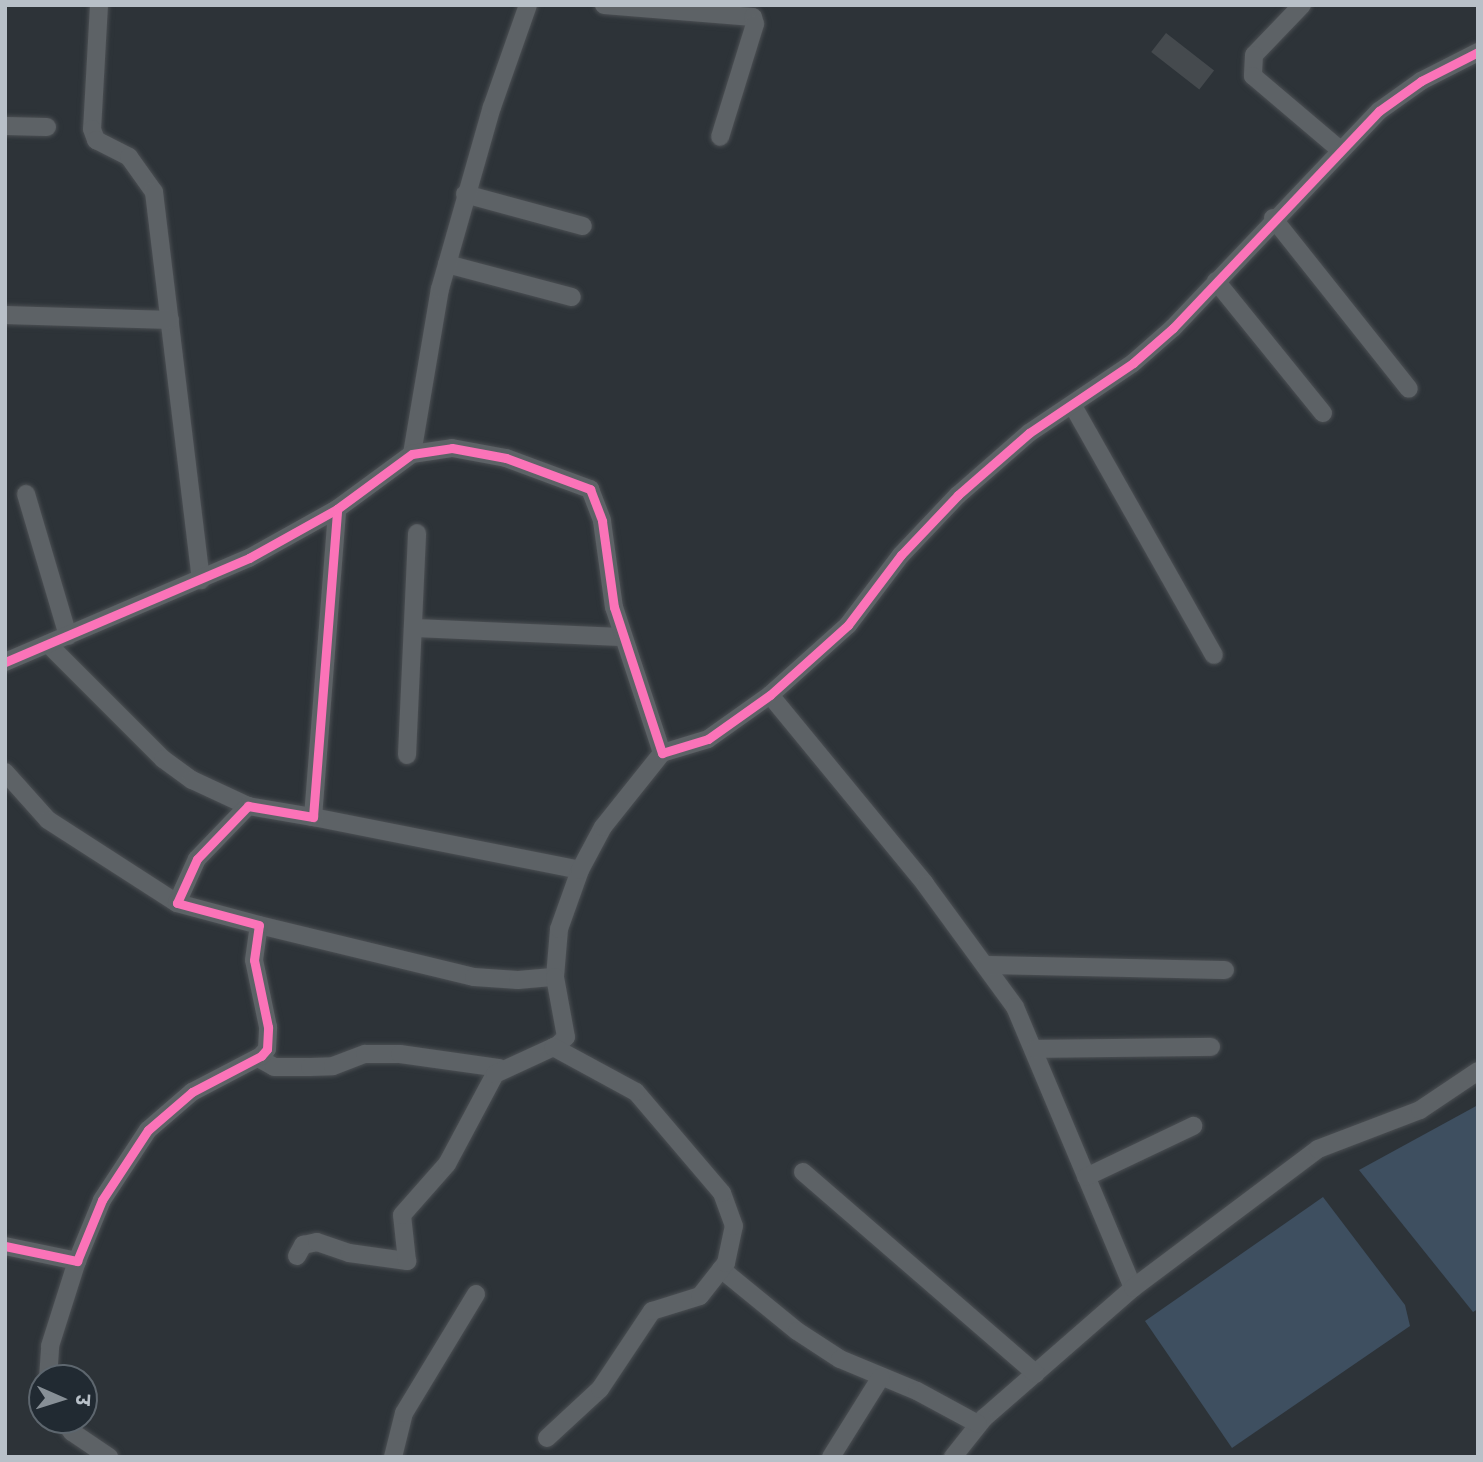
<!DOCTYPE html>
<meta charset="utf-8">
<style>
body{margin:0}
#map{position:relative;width:1483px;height:1462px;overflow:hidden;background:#2d3338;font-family:Poppins,"Noto Sans Devanagari",sans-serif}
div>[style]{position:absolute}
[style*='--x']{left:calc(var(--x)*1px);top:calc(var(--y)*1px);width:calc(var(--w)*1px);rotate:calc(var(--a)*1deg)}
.water>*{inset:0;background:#3e4f60}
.building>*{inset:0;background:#454a4e;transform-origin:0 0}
.roads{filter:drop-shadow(0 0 2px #4b4f53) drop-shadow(0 0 2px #4b4f53)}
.minor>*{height:18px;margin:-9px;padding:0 9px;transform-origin:9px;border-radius:9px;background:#5d6266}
.cycleway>*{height:9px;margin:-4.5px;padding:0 4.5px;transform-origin:4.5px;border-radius:4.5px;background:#fb73b8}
span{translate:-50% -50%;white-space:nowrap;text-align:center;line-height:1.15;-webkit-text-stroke:6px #212a32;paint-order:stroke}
.frame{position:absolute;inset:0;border:7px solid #b8c0c8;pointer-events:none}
.north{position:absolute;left:28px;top:1364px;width:70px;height:70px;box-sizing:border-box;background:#212a32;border:2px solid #5d666e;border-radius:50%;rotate:93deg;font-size:19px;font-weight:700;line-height:28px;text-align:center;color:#b8c0c8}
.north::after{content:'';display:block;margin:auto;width:24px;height:32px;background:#878f96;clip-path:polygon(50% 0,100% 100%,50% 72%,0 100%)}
</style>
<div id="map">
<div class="water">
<div style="clip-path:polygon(1478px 1105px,1478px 1309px,1473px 1312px,1359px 1170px)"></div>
<div style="clip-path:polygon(1323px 1197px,1405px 1305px,1410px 1326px,1232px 1448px,1145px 1321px)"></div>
</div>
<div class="building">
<div style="left:1166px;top:33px;width:61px;height:24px;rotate:38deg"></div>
</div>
<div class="roads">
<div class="minor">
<div style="--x:99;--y:5;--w:124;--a:93.2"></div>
<div style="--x:92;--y:129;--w:12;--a:70"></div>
<div style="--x:96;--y:140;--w:37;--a:27"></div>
<div style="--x:129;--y:157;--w:43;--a:54.5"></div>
<div style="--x:154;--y:192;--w:391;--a:83.1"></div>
<div style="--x:604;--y:5;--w:149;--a:4.6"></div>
<div style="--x:753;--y:17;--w:7;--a:74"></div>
<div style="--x:755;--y:24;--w:118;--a:107.2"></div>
<div style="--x:1302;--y:5;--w:69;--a:133.8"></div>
<div style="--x:1254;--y:55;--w:21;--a:93"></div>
<div style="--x:1253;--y:76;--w:113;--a:40.3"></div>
<div style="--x:5;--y:126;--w:42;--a:1.4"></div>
<div style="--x:465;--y:194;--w:122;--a:15.2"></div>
<div style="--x:1273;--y:218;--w:218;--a:51.5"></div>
<div style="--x:447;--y:264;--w:129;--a:14.8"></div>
<div style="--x:1216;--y:281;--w:170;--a:51"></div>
<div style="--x:5;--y:315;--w:165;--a:1.7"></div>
<div style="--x:1073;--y:406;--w:286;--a:60.5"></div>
<div style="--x:412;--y:454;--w:167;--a:-80.4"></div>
<div style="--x:440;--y:289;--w:189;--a:-74.1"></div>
<div style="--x:492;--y:107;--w:108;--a:-70.6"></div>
<div style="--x:26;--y:494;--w:148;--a:73.5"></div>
<div style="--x:413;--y:628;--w:210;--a:2.5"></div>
<div style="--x:48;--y:644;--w:163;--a:45"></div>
<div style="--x:163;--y:759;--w:36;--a:36"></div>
<div style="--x:192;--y:780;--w:62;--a:24.9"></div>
<div style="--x:5;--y:662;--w:265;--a:-23.1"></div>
<div style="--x:249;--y:558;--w:101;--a:-29.1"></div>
<div style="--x:337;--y:509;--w:93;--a:-36.3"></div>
<div style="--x:412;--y:454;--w:40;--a:-8.5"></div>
<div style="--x:452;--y:448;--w:55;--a:10.5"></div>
<div style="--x:506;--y:458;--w:90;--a:20.3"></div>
<div style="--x:590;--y:489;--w:34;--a:69"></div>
<div style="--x:602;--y:521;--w:87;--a:82.1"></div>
<div style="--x:614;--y:607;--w:154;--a:71.8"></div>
<div style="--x:662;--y:753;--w:48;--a:-16.9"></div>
<div style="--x:708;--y:739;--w:76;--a:-35.4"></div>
<div style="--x:770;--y:695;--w:105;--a:-41.9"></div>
<div style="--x:848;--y:625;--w:88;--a:-52.9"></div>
<div style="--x:901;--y:555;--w:83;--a:-46.5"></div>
<div style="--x:958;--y:495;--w:94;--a:-41.1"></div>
<div style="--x:1029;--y:433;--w:125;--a:-33.9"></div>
<div style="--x:1133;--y:363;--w:53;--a:-41.2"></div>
<div style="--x:1173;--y:328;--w:299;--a:-46.5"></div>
<div style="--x:1379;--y:111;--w:52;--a:-35.5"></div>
<div style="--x:1421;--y:81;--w:64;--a:-27"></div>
<div style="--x:770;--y:695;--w:244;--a:50.6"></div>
<div style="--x:925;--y:884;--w:152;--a:53.8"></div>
<div style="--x:1015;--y:1007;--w:305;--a:67.2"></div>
<div style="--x:1133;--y:1288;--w:198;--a:138.9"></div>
<div style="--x:984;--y:1418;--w:50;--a:128.5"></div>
<div style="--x:407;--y:755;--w:222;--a:-87.4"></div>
<div style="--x:5;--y:772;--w:64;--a:48.1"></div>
<div style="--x:48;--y:820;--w:153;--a:32.8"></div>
<div style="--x:313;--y:817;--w:272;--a:11.2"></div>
<div style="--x:259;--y:925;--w:221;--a:13.6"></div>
<div style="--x:474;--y:977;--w:44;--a:3.9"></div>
<div style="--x:518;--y:980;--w:37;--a:-5"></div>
<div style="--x:555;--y:977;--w:48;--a:-85.2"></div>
<div style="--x:559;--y:929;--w:63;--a:-70.4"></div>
<div style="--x:580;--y:870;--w:49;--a:-61.9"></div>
<div style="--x:603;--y:827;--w:95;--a:-51.4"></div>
<div style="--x:986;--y:965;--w:239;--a:1.2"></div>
<div style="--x:1035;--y:1049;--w:176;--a:-0.7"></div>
<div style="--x:258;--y:1058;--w:18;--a:29"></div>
<div style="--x:274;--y:1067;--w:36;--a:0"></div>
<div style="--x:310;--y:1067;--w:23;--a:-2"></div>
<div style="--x:333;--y:1066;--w:34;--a:-21"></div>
<div style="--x:365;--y:1054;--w:35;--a:0"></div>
<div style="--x:400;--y:1054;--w:101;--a:8"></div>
<div style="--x:803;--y:1172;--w:308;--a:40.9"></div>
<div style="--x:1086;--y:1177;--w:119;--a:-25.5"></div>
<div style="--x:5;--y:1246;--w:74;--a:11.8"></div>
<div style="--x:77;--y:1261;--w:66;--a:-67.7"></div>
<div style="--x:102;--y:1200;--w:84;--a:-56.7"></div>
<div style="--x:148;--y:1130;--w:58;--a:-40.8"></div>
<div style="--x:192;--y:1092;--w:78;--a:-27.6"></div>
<div style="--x:261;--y:1056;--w:9;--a:-49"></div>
<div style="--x:267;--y:1049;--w:22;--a:-87"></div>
<div style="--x:268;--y:1027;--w:68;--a:-101.8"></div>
<div style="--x:254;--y:960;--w:35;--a:-82"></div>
<div style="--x:259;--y:925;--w:85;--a:-165"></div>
<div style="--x:177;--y:903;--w:48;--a:-65.6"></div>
<div style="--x:197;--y:859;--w:74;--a:-46.1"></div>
<div style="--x:248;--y:806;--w:66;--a:9.6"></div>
<div style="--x:313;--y:817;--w:309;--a:-85.5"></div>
<div style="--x:297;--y:1256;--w:13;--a:-61"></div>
<div style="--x:303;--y:1245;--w:14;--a:-12"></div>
<div style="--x:317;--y:1242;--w:34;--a:19"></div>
<div style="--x:349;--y:1253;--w:59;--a:7.9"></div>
<div style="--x:407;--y:1261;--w:46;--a:-96.2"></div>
<div style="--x:402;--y:1215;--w:68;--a:-48.6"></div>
<div style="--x:447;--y:1164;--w:102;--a:-61.9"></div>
<div style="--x:495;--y:1074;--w:69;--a:-24.7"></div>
<div style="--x:558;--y:1045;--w:11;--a:-45"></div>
<div style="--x:566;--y:1037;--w:61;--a:-100.4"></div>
<div style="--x:721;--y:1269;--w:98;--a:39.2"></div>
<div style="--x:797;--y:1331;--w:51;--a:33.1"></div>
<div style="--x:840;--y:1359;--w:83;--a:22.6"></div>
<div style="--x:917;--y:1391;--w:69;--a:28.4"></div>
<div style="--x:1133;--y:1288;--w:231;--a:-36.9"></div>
<div style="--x:1318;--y:1149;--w:109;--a:-20.9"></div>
<div style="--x:1420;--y:1110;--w:70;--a:-33.9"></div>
<div style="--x:48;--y:1378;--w:32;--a:-86"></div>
<div style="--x:50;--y:1346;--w:89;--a:-72.4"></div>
<div style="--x:63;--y:1420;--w:15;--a:53"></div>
<div style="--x:72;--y:1432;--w:45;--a:34"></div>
<div style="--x:547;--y:1438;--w:72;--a:-42.8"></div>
<div style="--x:600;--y:1389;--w:94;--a:-56.3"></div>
<div style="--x:652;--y:1311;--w:50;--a:-17.4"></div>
<div style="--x:700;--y:1296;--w:42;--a:-51.8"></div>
<div style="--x:726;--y:1263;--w:38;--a:-78"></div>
<div style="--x:734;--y:1226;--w:35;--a:-110"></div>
<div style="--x:722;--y:1193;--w:133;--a:-130.4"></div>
<div style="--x:636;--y:1092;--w:94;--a:-151.5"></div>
<div style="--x:393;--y:1457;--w:45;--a:-76"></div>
<div style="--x:404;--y:1413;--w:139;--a:-58.8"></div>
<div style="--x:831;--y:1457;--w:94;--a:-58"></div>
</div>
</div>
<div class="cycleway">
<div style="--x:5;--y:662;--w:265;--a:-23.1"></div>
<div style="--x:249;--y:558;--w:101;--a:-29.1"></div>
<div style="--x:337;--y:509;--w:93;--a:-36.3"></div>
<div style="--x:412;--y:454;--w:40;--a:-8.5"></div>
<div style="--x:452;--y:448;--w:55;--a:10.5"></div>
<div style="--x:506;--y:458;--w:90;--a:20.3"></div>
<div style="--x:590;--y:489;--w:34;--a:69"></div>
<div style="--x:602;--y:521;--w:87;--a:82.1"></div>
<div style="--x:614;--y:607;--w:154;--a:71.8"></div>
<div style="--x:662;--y:753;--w:48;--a:-16.9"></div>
<div style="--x:708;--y:739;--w:76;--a:-35.4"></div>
<div style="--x:770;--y:695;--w:105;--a:-41.9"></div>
<div style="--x:848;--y:625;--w:88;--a:-52.9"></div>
<div style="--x:901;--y:555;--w:83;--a:-46.5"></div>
<div style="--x:958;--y:495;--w:94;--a:-41.1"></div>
<div style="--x:1029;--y:433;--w:125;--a:-33.9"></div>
<div style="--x:1133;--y:363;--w:53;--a:-41.2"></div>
<div style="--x:1173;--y:328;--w:299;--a:-46.5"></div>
<div style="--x:1379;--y:111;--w:52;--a:-35.5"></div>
<div style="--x:1421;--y:81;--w:64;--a:-27"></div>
<div style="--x:5;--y:1246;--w:74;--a:11.8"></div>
<div style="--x:77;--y:1261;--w:66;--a:-67.7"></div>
<div style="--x:102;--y:1200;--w:84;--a:-56.7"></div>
<div style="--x:148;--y:1130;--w:58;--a:-40.8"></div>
<div style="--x:192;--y:1092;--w:78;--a:-27.6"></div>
<div style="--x:261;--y:1056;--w:9;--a:-49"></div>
<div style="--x:267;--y:1049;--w:22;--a:-87"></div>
<div style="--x:268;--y:1027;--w:68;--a:-101.8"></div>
<div style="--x:254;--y:960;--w:35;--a:-82"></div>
<div style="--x:259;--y:925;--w:85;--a:-165"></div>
<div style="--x:177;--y:903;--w:48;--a:-65.6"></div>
<div style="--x:197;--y:859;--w:74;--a:-46.1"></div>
<div style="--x:248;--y:806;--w:66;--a:9.6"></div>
<div style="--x:313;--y:817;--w:309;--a:-85.5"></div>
</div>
<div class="frame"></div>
<div class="north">उ</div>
</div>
